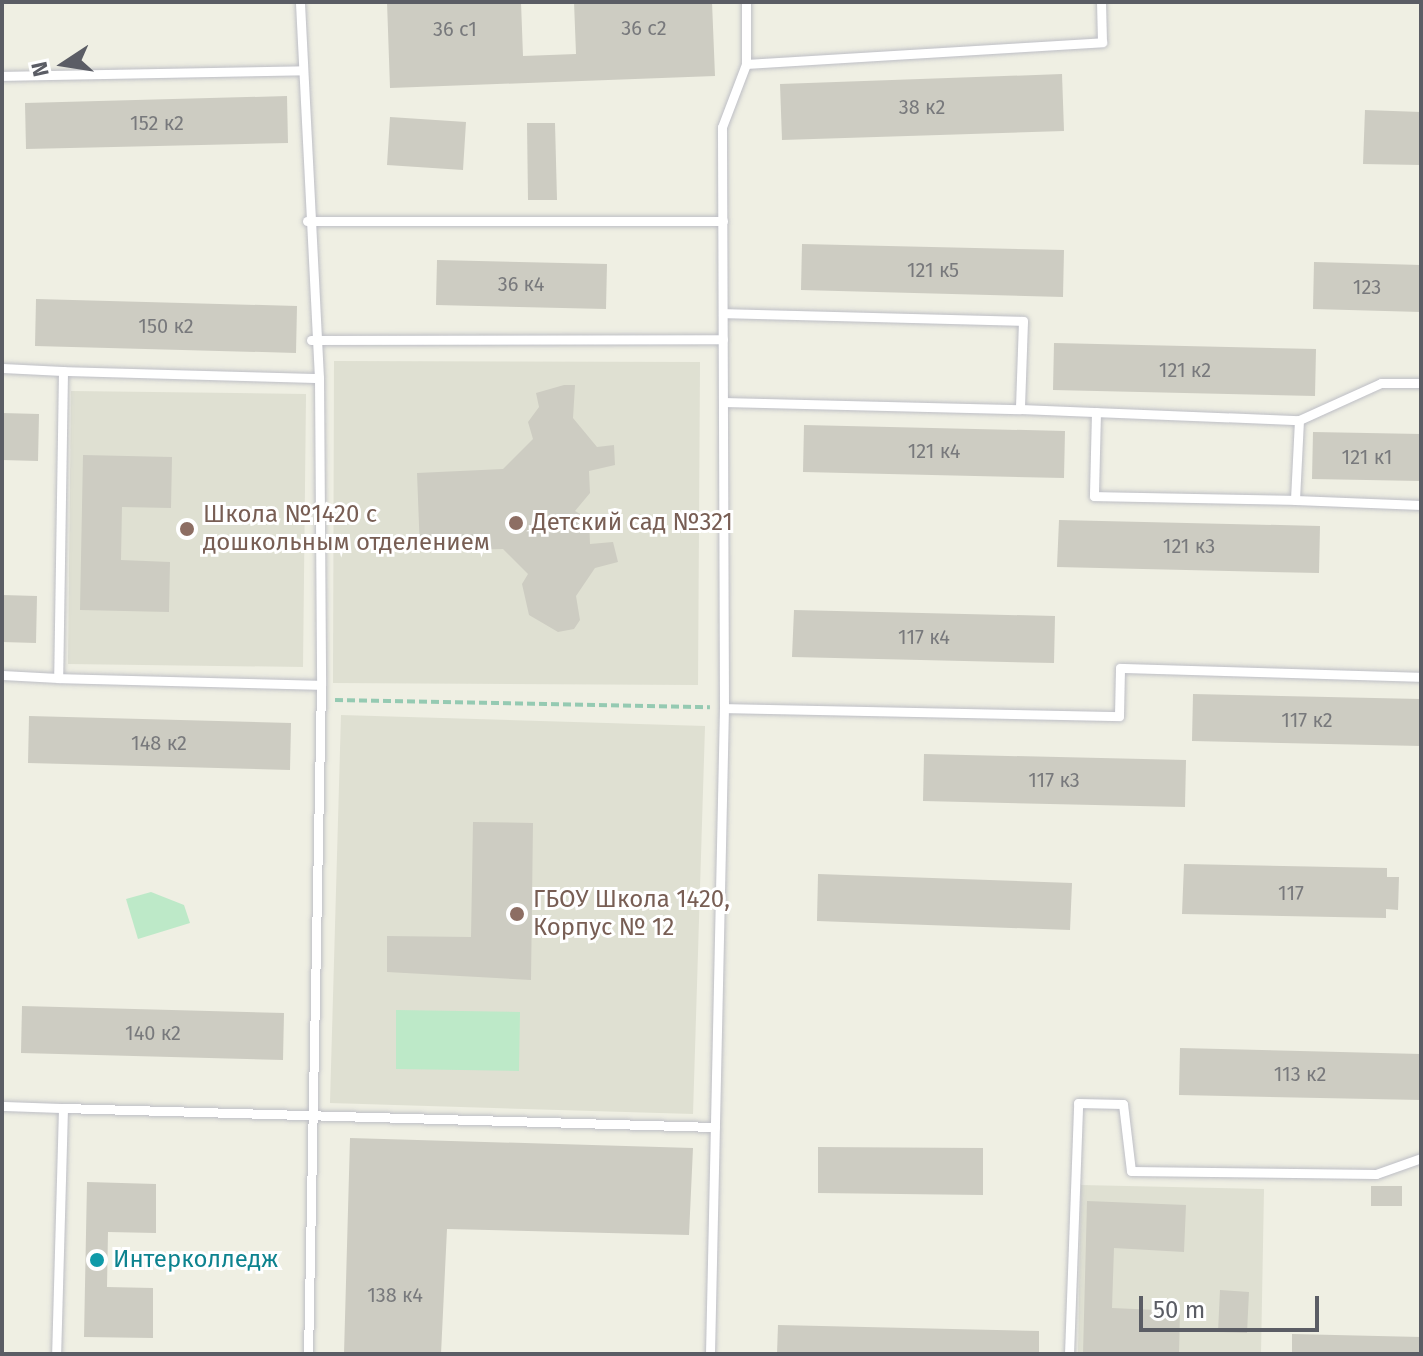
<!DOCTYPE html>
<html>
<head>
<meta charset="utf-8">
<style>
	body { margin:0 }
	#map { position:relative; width:1423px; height:1356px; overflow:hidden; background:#efefe3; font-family:"Fira Sans",sans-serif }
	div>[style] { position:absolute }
	.education>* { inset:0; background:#dfe0d2 }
	.green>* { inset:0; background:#bde9c8 }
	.building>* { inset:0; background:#cdccc2 }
	.path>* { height:4px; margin-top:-2px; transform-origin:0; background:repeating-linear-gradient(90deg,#95cab2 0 8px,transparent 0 12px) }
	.roads { filter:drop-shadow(0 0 2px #bdbec5) drop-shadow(0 0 2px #bdbec5) }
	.lane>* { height:9px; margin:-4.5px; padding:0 4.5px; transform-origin:4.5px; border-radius:4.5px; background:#fff }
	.dots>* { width:22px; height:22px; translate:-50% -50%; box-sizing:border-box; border:4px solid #fff; border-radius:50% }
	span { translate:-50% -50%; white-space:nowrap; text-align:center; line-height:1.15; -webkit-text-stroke:6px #fff; paint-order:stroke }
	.number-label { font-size:20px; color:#78797c }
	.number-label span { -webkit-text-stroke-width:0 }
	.education-label { font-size:24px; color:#785e54 }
	.left { translate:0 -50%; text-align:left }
	.culture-label { font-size:24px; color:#0d838f }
	.frame { position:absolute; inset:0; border:4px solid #5b5d65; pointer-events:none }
	.north { position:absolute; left:24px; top:24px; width:80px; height:80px; -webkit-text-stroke:6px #fff; paint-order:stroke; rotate:258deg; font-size:22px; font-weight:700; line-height:32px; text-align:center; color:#5b5d65 }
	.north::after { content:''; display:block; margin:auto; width:28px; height:36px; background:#5b5d65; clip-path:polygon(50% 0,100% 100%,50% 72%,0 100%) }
	.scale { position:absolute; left:1139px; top:1296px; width:180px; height:36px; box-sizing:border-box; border:4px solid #5b5d65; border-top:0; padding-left:10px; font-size:24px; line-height:28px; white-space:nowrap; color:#5b5d65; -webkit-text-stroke:6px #fff; paint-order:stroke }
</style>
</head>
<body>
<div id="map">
	<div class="education">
		<i style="clip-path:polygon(334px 361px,700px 362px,698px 685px,333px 683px)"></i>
		<i style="clip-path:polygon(71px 391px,306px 394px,303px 667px,68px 664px)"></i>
		<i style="clip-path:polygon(341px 715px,705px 726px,693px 1114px,330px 1103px)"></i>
		<i style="clip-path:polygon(1081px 1185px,1264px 1189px,1261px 1354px,1078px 1354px)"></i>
	</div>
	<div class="green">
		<i style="clip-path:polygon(151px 892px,184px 905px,190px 923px,138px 939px,126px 899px)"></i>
		<i style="clip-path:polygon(396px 1010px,520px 1012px,519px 1071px,396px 1069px)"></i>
	</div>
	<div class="building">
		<i style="clip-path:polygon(387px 2px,521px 2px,523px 56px,576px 54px,574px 2px,712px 2px,715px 76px,390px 88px)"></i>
		<i style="clip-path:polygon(1062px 74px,1064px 131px,782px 140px,780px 84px)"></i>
		<i style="clip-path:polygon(287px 96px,288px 143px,26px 149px,25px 103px)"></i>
		<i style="clip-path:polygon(1365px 110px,1421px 112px,1421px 165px,1363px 164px)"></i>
		<i style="clip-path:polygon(390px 117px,466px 122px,463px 170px,387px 165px)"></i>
		<i style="clip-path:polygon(527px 123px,555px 123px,557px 200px,528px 200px)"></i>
		<i style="clip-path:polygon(802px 244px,1064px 250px,1063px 297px,801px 290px)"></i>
		<i style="clip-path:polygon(437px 260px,607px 264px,606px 309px,436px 305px)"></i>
		<i style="clip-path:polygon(1314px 262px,1421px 265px,1421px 312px,1313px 309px)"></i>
		<i style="clip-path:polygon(36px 299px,297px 306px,296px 353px,35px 346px)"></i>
		<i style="clip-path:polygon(1054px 343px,1316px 349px,1315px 396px,1053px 390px)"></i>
		<i style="clip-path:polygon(564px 385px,575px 385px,573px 418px,597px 447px,614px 445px,615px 465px,589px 471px,590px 493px,575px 511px,589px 519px,590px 544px,613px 542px,618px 562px,595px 568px,576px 596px,580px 620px,574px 629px,558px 632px,529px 615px,522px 584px,528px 574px,503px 549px,420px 551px,417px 473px,503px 469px,533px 439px,528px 422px,539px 407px,536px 393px)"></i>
		<i style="clip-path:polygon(2px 413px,39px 414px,38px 461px,2px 460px)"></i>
		<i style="clip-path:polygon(804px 425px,1065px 431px,1064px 478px,803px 472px)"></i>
		<i style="clip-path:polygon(1313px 432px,1421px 434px,1421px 481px,1312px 479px)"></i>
		<i style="clip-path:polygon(83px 455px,172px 457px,171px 508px,122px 507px,121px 560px,170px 562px,169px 612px,80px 610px)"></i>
		<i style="clip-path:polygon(1059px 520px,1320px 526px,1319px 573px,1057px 567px)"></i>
		<i style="clip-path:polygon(2px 595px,37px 596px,36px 643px,2px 642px)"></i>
		<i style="clip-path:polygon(794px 610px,1055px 616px,1054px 663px,792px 657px)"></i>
		<i style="clip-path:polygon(1193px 694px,1421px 699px,1421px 746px,1192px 741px)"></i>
		<i style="clip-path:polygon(29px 716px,291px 723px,290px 770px,28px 763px)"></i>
		<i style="clip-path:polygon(924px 754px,1186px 760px,1185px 807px,923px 801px)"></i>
		<i style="clip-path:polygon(473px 822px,533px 823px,531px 980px,387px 972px,387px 936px,471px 937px)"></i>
		<i style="clip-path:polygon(1184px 864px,1387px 868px,1387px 877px,1399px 877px,1398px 910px,1386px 909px,1386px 918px,1182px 914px)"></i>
		<i style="clip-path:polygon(818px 874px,1072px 883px,1070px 930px,817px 921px)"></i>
		<i style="clip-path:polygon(22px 1006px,284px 1013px,283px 1060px,21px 1053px)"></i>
		<i style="clip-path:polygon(1180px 1048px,1421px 1054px,1421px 1100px,1179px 1095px)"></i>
		<i style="clip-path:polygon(350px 1138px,693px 1148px,689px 1235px,447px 1229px,441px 1354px,344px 1354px)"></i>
		<i style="clip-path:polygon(818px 1147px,983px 1148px,983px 1195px,818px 1193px)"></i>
		<i style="clip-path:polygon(87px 1182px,156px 1184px,156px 1233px,108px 1232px,107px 1287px,153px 1288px,153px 1338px,84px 1337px)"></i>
		<i style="clip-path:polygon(1371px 1186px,1402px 1186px,1402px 1206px,1371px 1206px)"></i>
		<i style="clip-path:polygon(1087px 1201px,1186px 1205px,1184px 1252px,1114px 1248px,1112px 1308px,1180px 1311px,1179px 1354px,1083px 1354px)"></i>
		<i style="clip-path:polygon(1220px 1290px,1249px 1292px,1247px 1333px,1218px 1332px)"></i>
		<i style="clip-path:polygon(778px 1325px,1039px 1331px,1039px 1354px,777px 1354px)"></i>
		<i style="clip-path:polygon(1292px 1334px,1421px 1337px,1421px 1354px,1292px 1354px)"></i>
	</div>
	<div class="path">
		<i style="left:335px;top:700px;width:375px;rotate:1.1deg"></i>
	</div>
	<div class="roads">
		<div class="lane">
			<i style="left:746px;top:64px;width:357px;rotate:-3.5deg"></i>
			<i style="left:1102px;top:42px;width:40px;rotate:-91.4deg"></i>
			<i style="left:2px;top:76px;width:300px;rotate:-1.1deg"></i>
			<i style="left:307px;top:221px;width:416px"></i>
			<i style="left:723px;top:313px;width:300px;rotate:1.5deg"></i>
			<i style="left:1023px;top:321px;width:88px;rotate:92deg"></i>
			<i style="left:1020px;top:409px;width:279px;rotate:2.3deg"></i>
			<i style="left:311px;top:340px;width:412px;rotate:-0.1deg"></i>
			<i style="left:2px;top:368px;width:61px;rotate:2.8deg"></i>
			<i style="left:63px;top:371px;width:307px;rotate:90.9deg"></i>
			<i style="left:58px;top:678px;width:56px;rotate:-176.9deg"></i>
			<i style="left:63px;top:371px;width:256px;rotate:1.6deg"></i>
			<i style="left:319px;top:378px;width:376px;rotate:-92.9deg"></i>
			<i style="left:319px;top:378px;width:307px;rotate:89.6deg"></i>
			<i style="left:1421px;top:383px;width:40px;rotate:180deg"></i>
			<i style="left:1381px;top:383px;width:90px;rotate:155.7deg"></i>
			<i style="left:1299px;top:420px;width:80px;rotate:92.9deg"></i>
			<i style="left:1295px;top:500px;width:126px;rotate:2.3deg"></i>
			<i style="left:723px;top:402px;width:297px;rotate:1.4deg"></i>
			<i style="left:1096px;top:412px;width:84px;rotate:91.4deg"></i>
			<i style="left:1094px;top:496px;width:201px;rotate:1.1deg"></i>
			<i style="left:58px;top:678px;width:263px;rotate:1.5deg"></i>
			<i style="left:321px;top:685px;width:669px;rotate:91.11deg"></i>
			<i style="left:724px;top:708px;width:395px;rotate:1.2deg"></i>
			<i style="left:1119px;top:716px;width:48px;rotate:-88.8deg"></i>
			<i style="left:1120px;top:668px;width:301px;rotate:1.7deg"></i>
			<i style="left:2px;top:1106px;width:61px;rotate:1.9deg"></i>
			<i style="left:63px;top:1108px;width:246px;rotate:91.6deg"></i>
			<i style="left:63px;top:1108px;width:652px;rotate:1.67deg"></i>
			<i style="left:710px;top:1354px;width:646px;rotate:-88.76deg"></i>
			<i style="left:724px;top:708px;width:581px;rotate:-90.2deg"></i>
			<i style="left:722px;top:127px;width:67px;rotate:-69.1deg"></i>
			<i style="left:746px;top:64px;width:62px;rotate:-90deg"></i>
			<i style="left:1069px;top:1354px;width:251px;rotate:-87.9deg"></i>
			<i style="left:1078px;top:1103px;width:45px;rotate:1.3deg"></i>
			<i style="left:1123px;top:1104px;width:67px;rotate:83.2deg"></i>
			<i style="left:1131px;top:1171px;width:245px;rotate:0.7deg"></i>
			<i style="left:1376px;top:1174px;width:48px;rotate:-19.6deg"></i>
		</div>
	</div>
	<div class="dots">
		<i style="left:516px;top:523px;background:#8d6e63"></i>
		<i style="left:187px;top:529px;background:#8d6e63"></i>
		<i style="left:517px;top:914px;background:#8d6e63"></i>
		<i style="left:97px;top:1260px;background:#0f9aa8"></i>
	</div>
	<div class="number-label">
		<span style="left:644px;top:28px">36 с2</span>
		<span style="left:455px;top:29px">36 с1</span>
		<span style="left:922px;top:107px">38 к2</span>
		<span style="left:157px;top:123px">152 к2</span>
		<span style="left:933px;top:270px">121 к5</span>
		<span style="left:521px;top:284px">36 к4</span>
		<span style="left:1367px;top:287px">123</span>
		<span style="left:166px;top:326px">150 к2</span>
		<span style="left:1185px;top:370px">121 к2</span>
		<span style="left:934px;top:451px">121 к4</span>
		<span style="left:1367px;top:457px">121 к1</span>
		<span style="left:1189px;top:546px">121 к3</span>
		<span style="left:924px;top:637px">117 к4</span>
		<span style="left:1307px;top:720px">117 к2</span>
		<span style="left:159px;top:743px">148 к2</span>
		<span style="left:1054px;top:780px">117 к3</span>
		<span style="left:1291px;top:893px">117</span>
		<span style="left:153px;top:1033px">140 к2</span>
		<span style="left:1300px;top:1074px">113 к2</span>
		<span style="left:395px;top:1295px">138 к4</span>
	</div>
	<div class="education-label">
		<span class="left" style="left:203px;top:529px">Школа №1420 с<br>дошкольным отделением</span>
		<span class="left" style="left:532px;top:523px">Детский сад №321</span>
		<span class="left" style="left:533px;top:914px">ГБОУ Школа 1420,<br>Корпус № 12</span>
	</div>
	<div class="culture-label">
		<span class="left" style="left:113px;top:1260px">Интерколледж</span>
	</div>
	<div class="frame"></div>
	<div class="north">N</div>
	<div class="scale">50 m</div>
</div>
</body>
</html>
